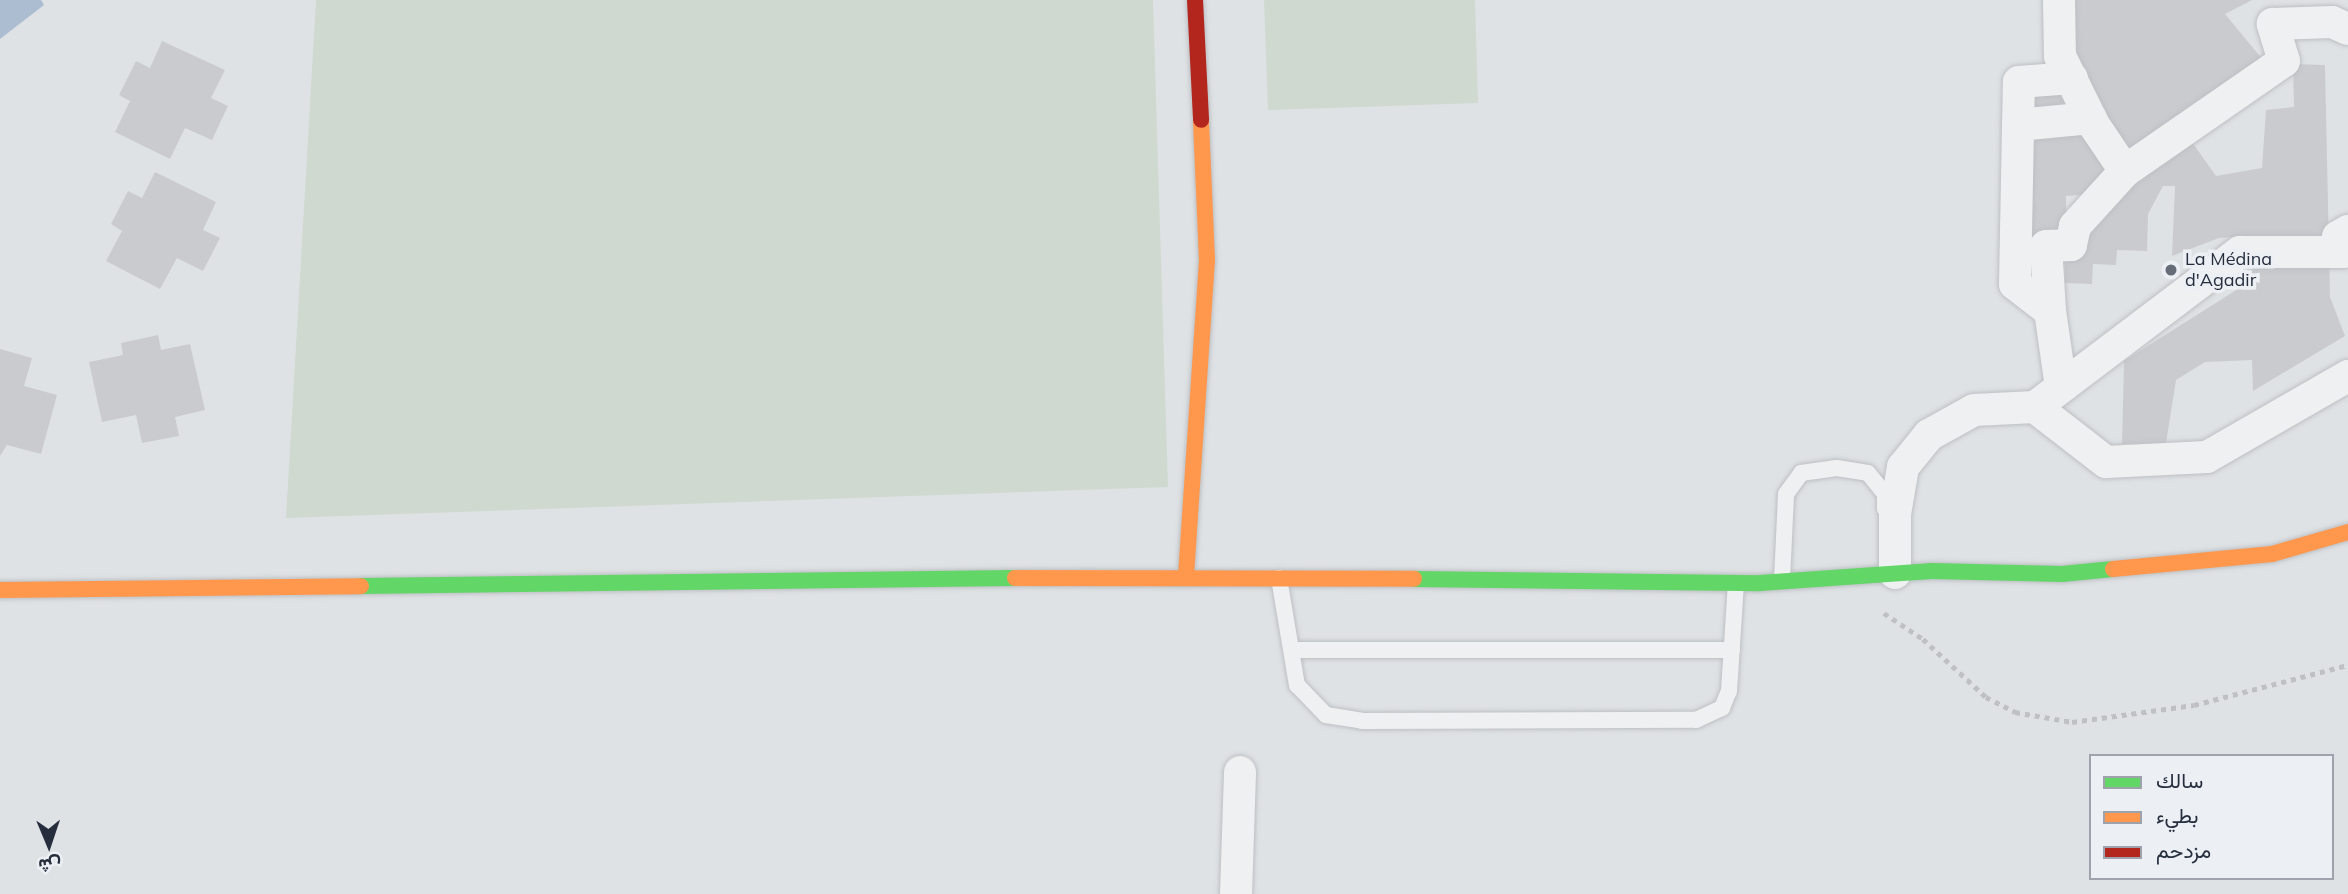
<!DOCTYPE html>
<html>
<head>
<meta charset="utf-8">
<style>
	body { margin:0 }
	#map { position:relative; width:2348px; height:894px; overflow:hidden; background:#dfe2e5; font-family:Mulish,Vazirmatn,sans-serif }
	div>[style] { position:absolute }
	.green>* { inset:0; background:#cfd9d0 }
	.water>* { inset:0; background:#acbdd1 }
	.building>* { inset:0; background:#c9cbcf }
	.path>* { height:4.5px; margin-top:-2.25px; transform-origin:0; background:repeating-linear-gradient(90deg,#bfc0c5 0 5px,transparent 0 10px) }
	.roads { filter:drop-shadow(0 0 2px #bdc0c3) drop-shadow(0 0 2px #bdc0c3) }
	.lane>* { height:16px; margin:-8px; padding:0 8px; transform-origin:8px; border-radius:8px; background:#eff0f2 }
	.street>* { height:32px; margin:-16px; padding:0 16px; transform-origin:16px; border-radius:16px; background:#eff0f2 }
	.fast>* { height:16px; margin:-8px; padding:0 8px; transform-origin:8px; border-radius:8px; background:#63d668 }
	.slow>* { height:16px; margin:-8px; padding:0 8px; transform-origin:8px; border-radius:8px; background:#ff974d }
	.jam>* { height:16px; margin:-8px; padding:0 8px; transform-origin:8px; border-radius:8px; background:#b3261e }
	.dots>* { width:19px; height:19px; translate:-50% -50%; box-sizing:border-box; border:4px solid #ecf0f5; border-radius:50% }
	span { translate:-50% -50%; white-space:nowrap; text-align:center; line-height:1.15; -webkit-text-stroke:7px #ecf0f5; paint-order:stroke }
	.poi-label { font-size:18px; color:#262e3e }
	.left { translate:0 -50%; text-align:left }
	.legend { position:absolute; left:2089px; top:754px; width:245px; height:126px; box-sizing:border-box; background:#ecf0f5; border:2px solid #9da2ac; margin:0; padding:9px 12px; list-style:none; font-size:21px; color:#262e3e }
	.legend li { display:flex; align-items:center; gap:14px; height:35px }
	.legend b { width:35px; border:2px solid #9da2ac }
	.north { position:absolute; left:14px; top:810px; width:70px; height:70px; -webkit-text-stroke:5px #ecf0f5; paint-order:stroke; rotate:178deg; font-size:19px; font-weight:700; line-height:28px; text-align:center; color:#262e3e }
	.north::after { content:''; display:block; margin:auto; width:24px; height:32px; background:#262e3e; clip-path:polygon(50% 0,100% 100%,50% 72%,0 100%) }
</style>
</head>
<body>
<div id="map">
	<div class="green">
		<i style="clip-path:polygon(316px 0,1153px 0,1168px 487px,286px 518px)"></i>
		<i style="clip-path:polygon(1264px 0,1475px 0,1478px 103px,1268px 110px)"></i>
	</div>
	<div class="water">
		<i style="clip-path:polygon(0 0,41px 0,44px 5px,0 39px)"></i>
	</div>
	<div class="building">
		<i style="clip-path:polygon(evenodd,2074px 0,2252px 0,2225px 14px,2263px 60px,2187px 135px,2216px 176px,2262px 168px,2266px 110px,2294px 107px,2293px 64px,2325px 65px,2330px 297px,2345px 336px,2253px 391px,2252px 360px,2205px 362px,2176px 380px,2166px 443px,2122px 444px,2124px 361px,2252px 280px,2251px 236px,2219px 238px,2172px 256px,2175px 186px,2163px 186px,2148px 214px,2147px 251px,2117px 250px,2116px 265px,2093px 264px,2092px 284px,2065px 283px,2065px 260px,2025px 258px,2026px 134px,2105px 118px,2072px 55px,2074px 0,2156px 165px,2082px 233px,2066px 253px,2066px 196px,2091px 194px,2156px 165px)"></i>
		<i style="clip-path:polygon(162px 41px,225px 70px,211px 98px,228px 106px,212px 140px,185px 128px,170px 159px,115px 132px,130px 101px,119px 95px,136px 61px,150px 68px)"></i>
		<i style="clip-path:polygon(2025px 88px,2072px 88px,2073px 119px,2025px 119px)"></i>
		<i style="clip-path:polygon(155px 172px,216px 202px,203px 230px,220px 238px,203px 271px,177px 258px,160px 289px,106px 261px,122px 231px,111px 224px,128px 191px,142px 198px)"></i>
		<i style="clip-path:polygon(158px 335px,161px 350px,190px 344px,205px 410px,175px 417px,179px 436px,142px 443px,136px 415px,102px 422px,89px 362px,123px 355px,121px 343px)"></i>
		<i style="clip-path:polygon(0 349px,32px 358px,24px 386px,57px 395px,41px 454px,7px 445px,0 456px)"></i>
	</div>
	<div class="path">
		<i style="left:1884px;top:613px;width:47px;rotate:33.7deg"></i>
		<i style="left:1923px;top:639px;width:86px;rotate:42.6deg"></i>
		<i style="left:1986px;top:697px;width:33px;rotate:27deg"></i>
		<i style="left:2015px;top:712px;width:58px;rotate:10deg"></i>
		<i style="left:2072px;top:722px;width:123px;rotate:-7.9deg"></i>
		<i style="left:2194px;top:705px;width:159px;rotate:-14.6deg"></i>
	</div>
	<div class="roads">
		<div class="lane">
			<i style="left:1279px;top:578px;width:109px;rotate:80.5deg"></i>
			<i style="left:1297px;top:685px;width:42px;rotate:46deg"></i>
			<i style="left:1326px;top:715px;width:36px;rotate:9deg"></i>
			<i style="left:1362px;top:721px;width:334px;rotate:-0.2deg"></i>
			<i style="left:1696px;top:720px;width:29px;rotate:-25deg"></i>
			<i style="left:1722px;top:708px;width:18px;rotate:-68deg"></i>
			<i style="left:1729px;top:691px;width:108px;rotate:-86.3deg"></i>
			<i style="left:1782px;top:580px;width:86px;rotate:-87.3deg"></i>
			<i style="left:1786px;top:494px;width:26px;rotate:-54deg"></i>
			<i style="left:1801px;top:473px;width:36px;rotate:-8deg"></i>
			<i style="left:1837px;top:468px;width:31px;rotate:9deg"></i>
			<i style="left:1868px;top:473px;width:27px;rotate:51deg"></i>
			<i style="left:1885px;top:494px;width:15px;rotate:90deg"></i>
			<i style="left:1292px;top:650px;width:440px"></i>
		</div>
		<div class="street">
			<i style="left:2059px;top:0;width:56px;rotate:89deg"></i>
			<i style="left:2060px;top:56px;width:77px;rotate:63.8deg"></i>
			<i style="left:2094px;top:125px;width:55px;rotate:56deg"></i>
			<i style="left:2125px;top:171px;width:193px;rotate:-34.7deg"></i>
			<i style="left:2284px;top:61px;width:39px;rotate:-107deg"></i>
			<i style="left:2273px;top:24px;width:59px;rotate:-1.9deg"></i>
			<i style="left:2332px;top:22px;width:17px;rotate:24deg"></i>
			<i style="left:2018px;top:125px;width:73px;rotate:-5.5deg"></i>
			<i style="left:2050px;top:311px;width:65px;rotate:-93.5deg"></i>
			<i style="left:2046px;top:246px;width:25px;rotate:-2deg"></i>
			<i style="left:2071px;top:245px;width:19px;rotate:-78deg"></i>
			<i style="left:2075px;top:226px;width:74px;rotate:-47.7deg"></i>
			<i style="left:2061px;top:387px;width:77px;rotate:-98.2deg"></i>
			<i style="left:2050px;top:311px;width:44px;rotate:-142.4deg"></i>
			<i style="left:2015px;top:284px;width:202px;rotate:-88.9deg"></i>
			<i style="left:2019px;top:82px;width:53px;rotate:-4.3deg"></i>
			<i style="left:2035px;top:407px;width:90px;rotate:37.8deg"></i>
			<i style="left:2106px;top:462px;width:101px;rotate:-2.8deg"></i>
			<i style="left:2207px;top:457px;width:163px;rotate:-29.9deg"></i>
			<i style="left:1895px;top:573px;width:59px;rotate:-90deg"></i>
			<i style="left:1895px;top:514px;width:48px;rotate:-80.3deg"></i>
			<i style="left:1903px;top:467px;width:41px;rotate:-50.9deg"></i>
			<i style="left:1929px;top:435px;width:51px;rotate:-29.1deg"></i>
			<i style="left:1974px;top:410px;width:61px;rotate:-2.8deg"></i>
			<i style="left:2035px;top:407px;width:257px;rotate:-37.1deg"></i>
			<i style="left:2240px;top:252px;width:103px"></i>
			<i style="left:2343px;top:252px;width:16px;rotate:-108deg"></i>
			<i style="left:2338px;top:237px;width:12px;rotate:-31deg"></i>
			<i style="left:1236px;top:894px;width:122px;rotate:-88.1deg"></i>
		</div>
		<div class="fast">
			<i style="left:1414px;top:579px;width:346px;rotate:0.7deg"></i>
			<i style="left:1760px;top:583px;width:172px;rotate:-4deg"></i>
			<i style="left:1932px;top:571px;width:130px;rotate:1.3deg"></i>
			<i style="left:2062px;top:574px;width:51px;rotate:-5.6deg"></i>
			<i style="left:361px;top:586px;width:654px;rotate:-0.7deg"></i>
		</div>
		<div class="slow">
			<i style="left:2113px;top:569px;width:160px;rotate:-5.4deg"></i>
			<i style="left:2272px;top:554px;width:79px;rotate:-16.1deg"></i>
			<i style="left:1186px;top:576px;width:317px;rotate:-86.2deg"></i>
			<i style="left:1207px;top:260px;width:140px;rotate:-92.5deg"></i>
			<i style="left:1015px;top:578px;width:399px;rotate:0.1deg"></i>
			<i style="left:0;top:590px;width:361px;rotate:-0.6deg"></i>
		</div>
		<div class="jam">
			<i style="left:1195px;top:0;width:120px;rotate:87.1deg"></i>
		</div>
	</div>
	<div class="dots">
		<i style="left:2171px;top:270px;background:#676d78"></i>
	</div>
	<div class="poi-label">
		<span class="left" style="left:2185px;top:270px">La Médina<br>d'Agadir</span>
	</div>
	<ul class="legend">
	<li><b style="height:9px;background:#63d668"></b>سالك</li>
	<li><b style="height:9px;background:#ff974d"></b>بطيء</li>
	<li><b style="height:9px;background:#b3261e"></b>مزدحم</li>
	</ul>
	<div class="north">ش</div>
</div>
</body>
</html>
